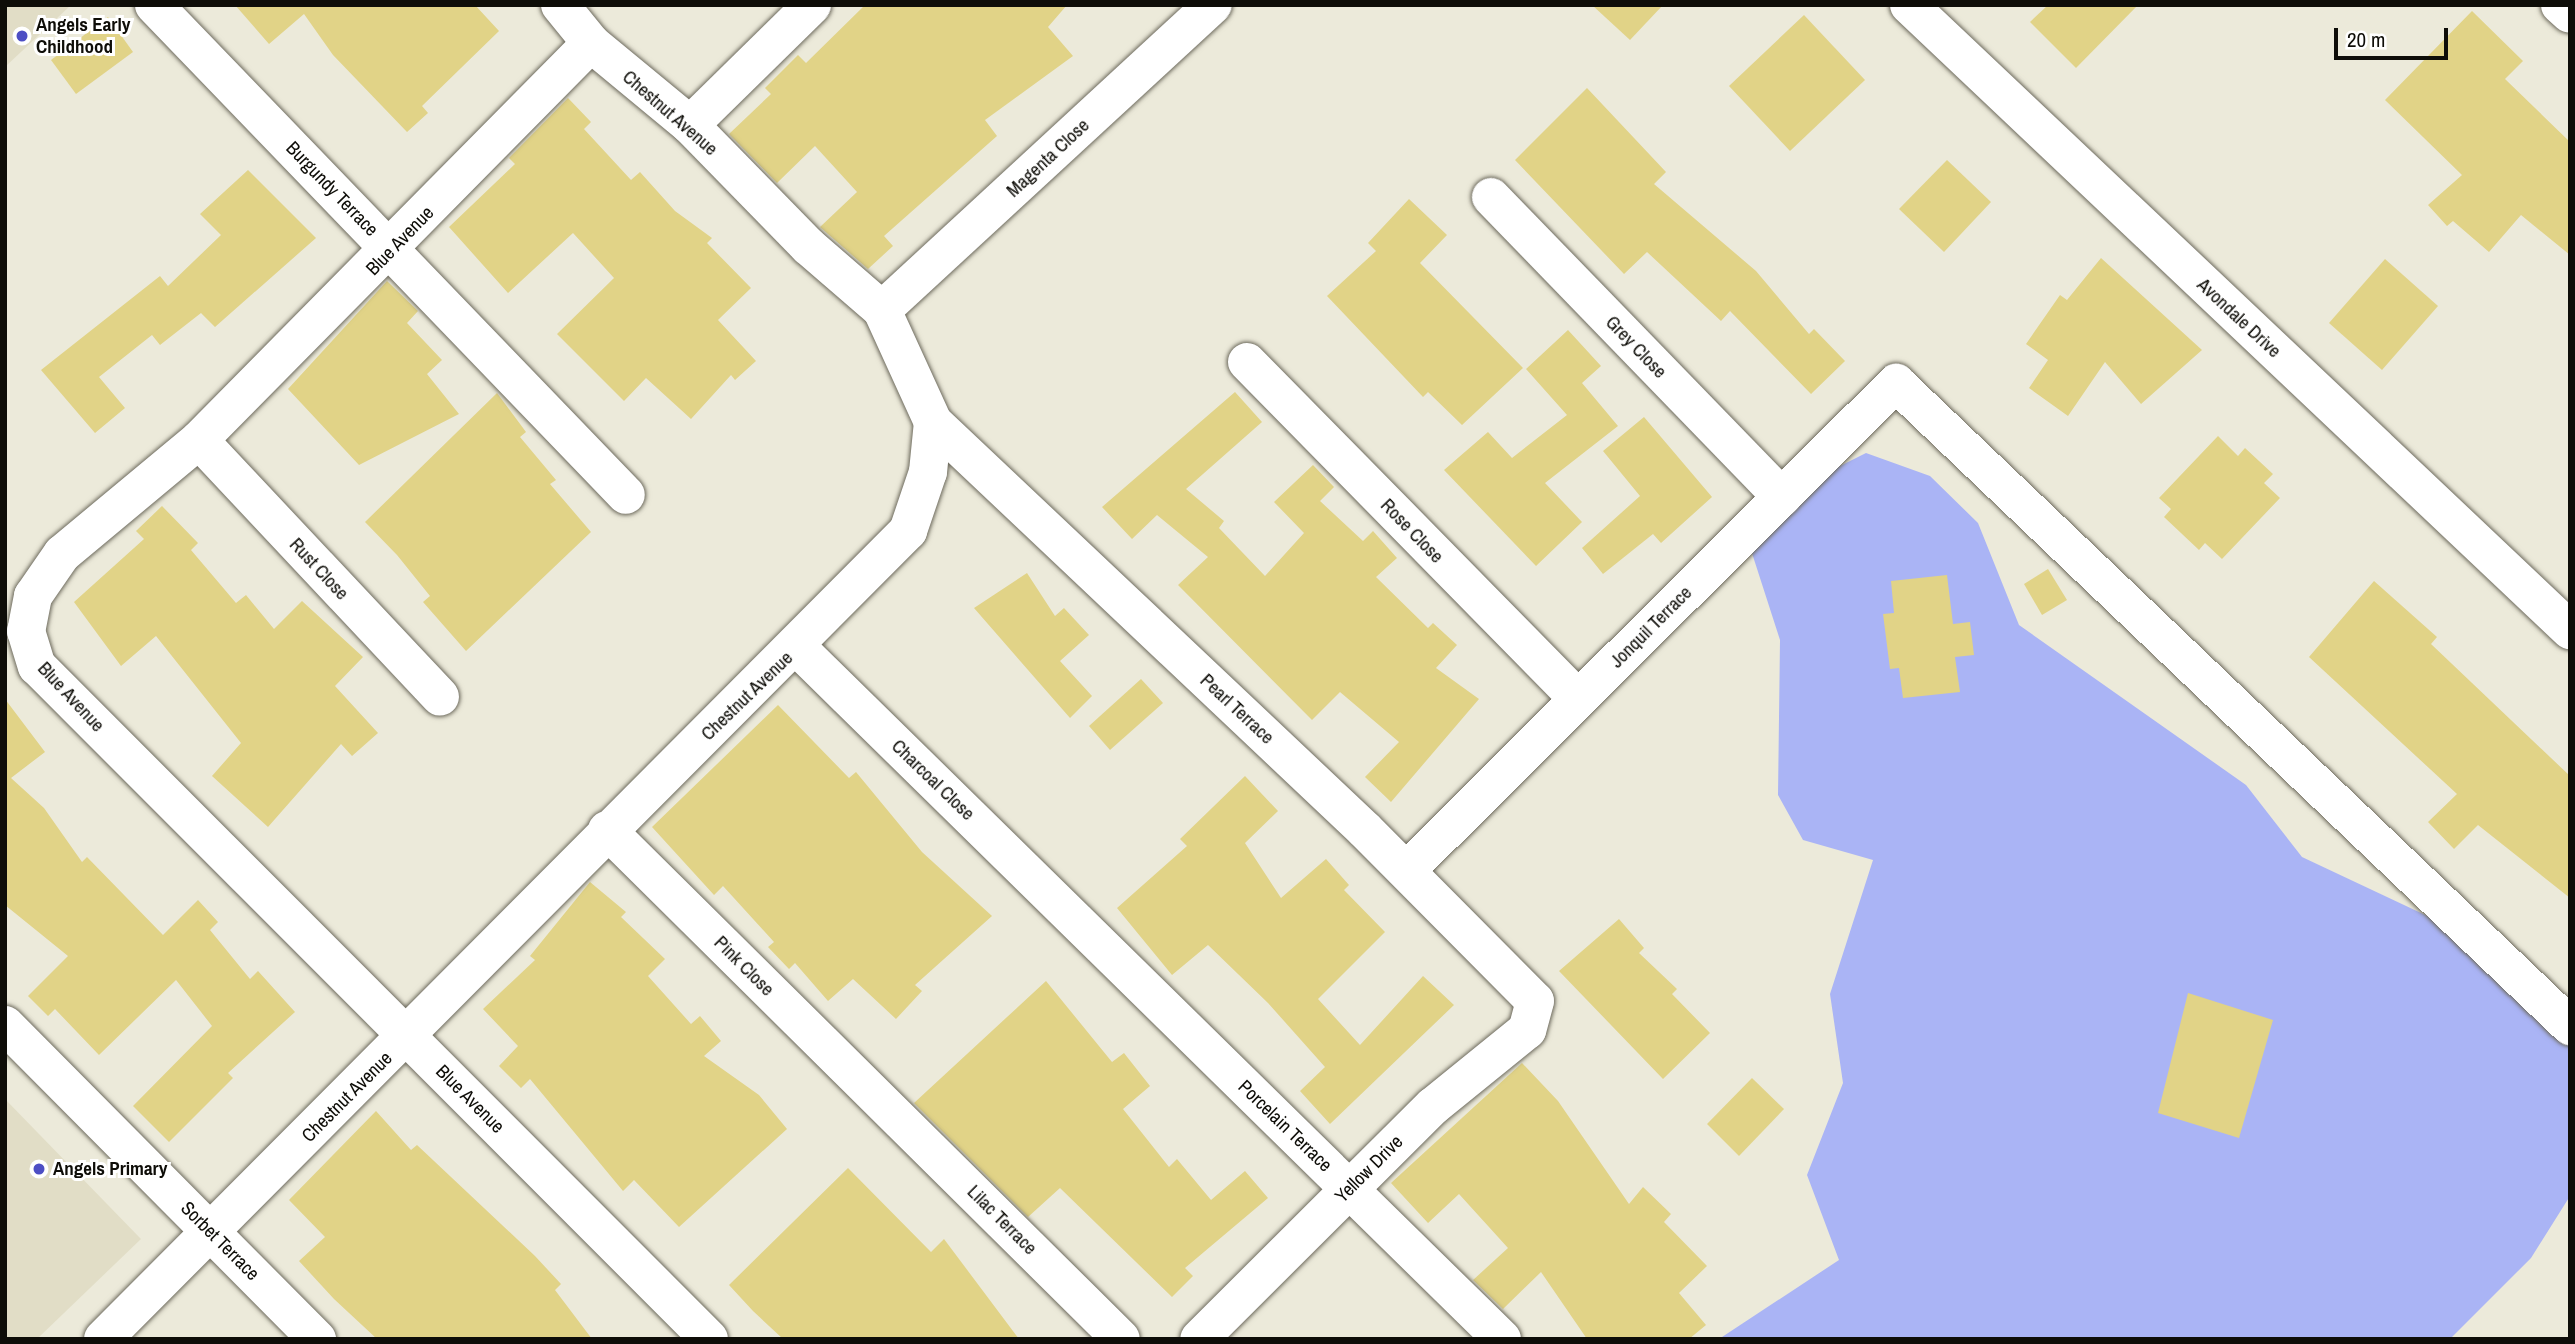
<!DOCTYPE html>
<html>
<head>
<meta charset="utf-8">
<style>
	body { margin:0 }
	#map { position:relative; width:2575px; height:1344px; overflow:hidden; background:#eceada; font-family:"Archivo Narrow",sans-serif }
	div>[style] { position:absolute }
	.built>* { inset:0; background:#e1ddc6 }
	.green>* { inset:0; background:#aab4f5 }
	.building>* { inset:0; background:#e1d387 }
	.roads { filter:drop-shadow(0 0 2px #6d6a5d) drop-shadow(0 0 2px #6d6a5d) }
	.minor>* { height:38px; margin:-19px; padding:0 19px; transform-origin:19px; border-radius:19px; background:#fff }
	.dots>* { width:19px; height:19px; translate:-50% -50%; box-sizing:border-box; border:4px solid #fff; border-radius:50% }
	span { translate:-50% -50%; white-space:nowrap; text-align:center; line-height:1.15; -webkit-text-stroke:6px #fff; paint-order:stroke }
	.poi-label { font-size:19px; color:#0e0d08; font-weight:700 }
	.left { translate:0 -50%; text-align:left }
	.street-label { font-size:19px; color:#0e0d08 }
	.frame { position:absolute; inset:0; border:7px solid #0e0d08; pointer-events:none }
	.scale { position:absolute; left:2334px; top:28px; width:114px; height:32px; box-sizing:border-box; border:4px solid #0e0d08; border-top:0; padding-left:9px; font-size:21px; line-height:24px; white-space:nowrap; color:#0e0d08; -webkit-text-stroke:5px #fff; paint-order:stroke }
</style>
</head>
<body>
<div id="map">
	<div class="built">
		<i style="clip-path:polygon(5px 5px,71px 5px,5px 67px)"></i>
		<i style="clip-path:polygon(5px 1099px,141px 1239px,37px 1339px,5px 1339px)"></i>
	</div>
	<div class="green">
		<i style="clip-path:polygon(1866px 453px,1930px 476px,1978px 523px,2019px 625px,2246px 785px,2302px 857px,2438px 921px,2570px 1030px,2570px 1196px,2531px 1258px,2450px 1339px,1719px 1339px,1839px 1260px,1807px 1175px,1843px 1083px,1830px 994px,1873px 860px,1803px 840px,1778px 795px,1780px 640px,1740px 516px)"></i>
	</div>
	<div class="building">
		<i style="clip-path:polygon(235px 5px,475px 5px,499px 31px,422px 106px,428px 113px,407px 132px,333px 55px,304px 14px,269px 44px)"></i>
		<i style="clip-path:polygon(865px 5px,1067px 5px,1048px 27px,1073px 56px,985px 120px,997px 136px,884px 236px,893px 246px,868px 269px,820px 227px,857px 192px,815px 146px,777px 183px,729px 134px,771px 94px,765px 88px,798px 55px,806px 63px)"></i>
		<i style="clip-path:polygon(1592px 5px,1663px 5px,1630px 40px)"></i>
		<i style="clip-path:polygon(2048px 5px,2138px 5px,2076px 68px,2030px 22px)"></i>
		<i style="clip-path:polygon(2472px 11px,2523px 61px,2505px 79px,2570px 142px,2570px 255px,2521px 215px,2489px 252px,2453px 221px,2447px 226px,2428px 205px,2462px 175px,2385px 100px)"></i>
		<i style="clip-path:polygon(1804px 15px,1865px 80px,1790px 151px,1729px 86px)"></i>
		<i style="clip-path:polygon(108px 17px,133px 52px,76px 94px,51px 60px)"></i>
		<i style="clip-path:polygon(1587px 88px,1666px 172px,1654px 184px,1756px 271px,1809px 334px,1814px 329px,1845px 361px,1811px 394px,1730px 311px,1721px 321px,1647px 252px,1624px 274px,1515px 160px)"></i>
		<i style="clip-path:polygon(568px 98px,591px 122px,584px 129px,631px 180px,640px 172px,675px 211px,712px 238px,707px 243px,751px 288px,718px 320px,756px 361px,735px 380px,731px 375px,691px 419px,646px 378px,624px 401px,557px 334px,614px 278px,573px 233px,508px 293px,449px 227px,515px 164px,509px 158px)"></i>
		<i style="clip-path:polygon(1947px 160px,1991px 202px,1944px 252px,1899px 209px)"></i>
		<i style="clip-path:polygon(248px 170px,316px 238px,215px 327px,201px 313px,160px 345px,152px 335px,99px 377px,125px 408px,95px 433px,41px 370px,160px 276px,168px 286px,221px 235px,200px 214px)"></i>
		<i style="clip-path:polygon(1409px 199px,1447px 235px,1420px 263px,1523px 368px,1462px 425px,1428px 392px,1423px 397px,1327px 296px,1376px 251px,1368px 243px)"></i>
		<i style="clip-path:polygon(2101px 258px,2202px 350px,2141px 404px,2105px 362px,2068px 416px,2029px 388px,2048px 360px,2026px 344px,2060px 295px,2067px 300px)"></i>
		<i style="clip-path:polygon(2385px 259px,2438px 306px,2382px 370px,2329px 323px)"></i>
		<i style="clip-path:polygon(387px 281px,418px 311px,407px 323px,442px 360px,427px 374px,459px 414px,359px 465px,288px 389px)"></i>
		<i style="clip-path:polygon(1568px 330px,1601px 366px,1582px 383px,1618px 426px,1545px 483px,1582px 522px,1536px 566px,1444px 470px,1488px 432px,1512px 458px,1567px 415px,1526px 369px)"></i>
		<i style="clip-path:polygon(1235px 392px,1262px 422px,1186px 489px,1224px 521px,1219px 528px,1265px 576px,1304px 533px,1274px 502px,1313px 465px,1334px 487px,1320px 501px,1363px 541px,1373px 531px,1397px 558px,1376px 577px,1428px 628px,1433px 623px,1457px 645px,1436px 668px,1479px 699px,1391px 802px,1365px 777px,1399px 742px,1340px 692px,1312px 720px,1178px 585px,1208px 557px,1157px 515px,1132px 539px,1102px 507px)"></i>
		<i style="clip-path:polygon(497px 393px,526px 432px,520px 437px,556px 480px,550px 484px,591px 532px,466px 651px,423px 602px,430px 596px,397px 555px,365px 522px)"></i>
		<i style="clip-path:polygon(1644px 417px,1712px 497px,1661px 543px,1653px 534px,1603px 574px,1582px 548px,1640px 496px,1603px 451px)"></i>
		<i style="clip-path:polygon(2218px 436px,2238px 456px,2245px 448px,2273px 474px,2264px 483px,2280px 498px,2222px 559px,2205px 543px,2199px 550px,2164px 517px,2171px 509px,2159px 498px)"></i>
		<i style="clip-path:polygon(162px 506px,198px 543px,191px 550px,236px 603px,246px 595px,274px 629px,302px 601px,363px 657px,335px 686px,378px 733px,352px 756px,341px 744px,268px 827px,212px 776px,241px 743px,156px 636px,121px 666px,74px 602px,144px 539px,136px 531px)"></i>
		<i style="clip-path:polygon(2048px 569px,2067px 600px,2042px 615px,2024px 584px)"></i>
		<i style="clip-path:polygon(1027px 573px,1055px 616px,1064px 608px,1089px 635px,1060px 661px,1092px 696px,1070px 718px,974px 608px)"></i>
		<i style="clip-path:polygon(1947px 575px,1953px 624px,1970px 622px,1974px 655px,1955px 657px,1960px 692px,1903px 698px,1899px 668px,1890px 669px,1883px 614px,1894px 613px,1891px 581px)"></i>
		<i style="clip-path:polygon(2374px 581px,2437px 637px,2431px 644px,2570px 776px,2570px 898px,2478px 825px,2454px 849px,2428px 822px,2457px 794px,2309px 657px)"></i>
		<i style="clip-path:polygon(1141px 679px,1163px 703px,1110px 750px,1089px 726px)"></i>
		<i style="clip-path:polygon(5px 699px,45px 752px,11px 778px,44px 808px,82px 862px,87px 857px,163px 935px,198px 900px,218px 922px,210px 930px,250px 979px,258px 971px,295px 1012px,228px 1073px,233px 1078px,169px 1142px,133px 1106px,212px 1026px,176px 980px,99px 1055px,55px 1009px,48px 1016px,28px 996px,68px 956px,5px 905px)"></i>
		<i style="clip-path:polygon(778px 705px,849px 778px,856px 772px,922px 852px,992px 916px,915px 985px,922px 991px,896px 1019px,853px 979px,828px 1001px,795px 963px,789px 969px,768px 947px,774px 942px,723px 886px,714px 895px,652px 827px)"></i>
		<i style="clip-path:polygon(1245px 776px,1278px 811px,1245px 843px,1281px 898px,1326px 859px,1349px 885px,1344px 890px,1385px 932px,1318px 999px,1360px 1045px,1423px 976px,1454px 1005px,1330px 1124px,1300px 1091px,1325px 1067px,1268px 1003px,1208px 945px,1172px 975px,1117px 908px,1187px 846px,1180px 839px)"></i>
		<i style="clip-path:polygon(590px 882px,626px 912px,621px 917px,665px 959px,648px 976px,691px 1024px,700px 1016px,721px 1041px,704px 1056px,759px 1095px,787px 1129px,679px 1227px,634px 1180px,623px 1191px,530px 1079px,521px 1088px,499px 1066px,518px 1046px,483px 1009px,535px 960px,530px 956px)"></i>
		<i style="clip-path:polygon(1619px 919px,1644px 948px,1639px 953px,1677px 989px,1672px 994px,1710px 1033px,1663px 1079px,1559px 971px)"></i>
		<i style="clip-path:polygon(1046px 981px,1112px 1062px,1124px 1053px,1150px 1086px,1123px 1109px,1169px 1167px,1177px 1159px,1211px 1200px,1245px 1171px,1268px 1198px,1185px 1268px,1193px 1276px,1172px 1297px,1060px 1188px,1028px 1217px,914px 1103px)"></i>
		<i style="clip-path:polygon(2188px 993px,2273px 1020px,2239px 1138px,2158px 1113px)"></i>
		<i style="clip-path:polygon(1522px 1063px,1558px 1101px,1629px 1204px,1643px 1187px,1671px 1214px,1664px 1222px,1707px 1266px,1679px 1293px,1706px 1325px,1689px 1339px,1587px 1339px,1541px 1272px,1503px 1309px,1473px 1280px,1508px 1248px,1459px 1194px,1428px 1223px,1391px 1183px)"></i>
		<i style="clip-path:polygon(1752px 1078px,1784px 1109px,1739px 1156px,1707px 1124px)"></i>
		<i style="clip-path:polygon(376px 1111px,411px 1150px,417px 1145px,535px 1256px,561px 1284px,555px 1290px,592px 1339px,377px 1339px,334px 1299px,299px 1261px,325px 1237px,289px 1200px)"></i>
		<i style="clip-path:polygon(848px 1168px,931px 1252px,944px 1239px,1019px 1339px,783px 1339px,753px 1311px,729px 1285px)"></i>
	</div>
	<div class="roads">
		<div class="minor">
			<i style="left:154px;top:5px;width:680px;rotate:46.07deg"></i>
			<i style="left:1909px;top:5px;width:910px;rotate:43.4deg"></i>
			<i style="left:2560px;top:5px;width:13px;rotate:42deg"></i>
			<i style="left:591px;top:43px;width:558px;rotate:134.64deg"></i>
			<i style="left:199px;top:440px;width:178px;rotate:140.2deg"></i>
			<i style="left:62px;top:554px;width:51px;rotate:124.6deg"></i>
			<i style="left:33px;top:596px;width:36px;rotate:101deg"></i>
			<i style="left:26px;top:631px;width:37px;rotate:73deg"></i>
			<i style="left:37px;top:666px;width:951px;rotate:45.04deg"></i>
			<i style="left:690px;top:125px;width:171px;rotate:-44.5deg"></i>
			<i style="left:1491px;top:197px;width:418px;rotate:45.9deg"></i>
			<i style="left:882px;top:310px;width:450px;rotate:-42.7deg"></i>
			<i style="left:1247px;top:362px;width:472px;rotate:45.5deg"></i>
			<i style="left:933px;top:422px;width:594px;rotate:43.36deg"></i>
			<i style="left:1365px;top:830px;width:241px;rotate:45.2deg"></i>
			<i style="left:1535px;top:1001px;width:30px;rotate:105deg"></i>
			<i style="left:1527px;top:1030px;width:121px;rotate:141deg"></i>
			<i style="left:1433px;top:1106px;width:330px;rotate:135.1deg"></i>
			<i style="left:199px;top:440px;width:352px;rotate:46.8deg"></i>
			<i style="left:797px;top:647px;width:988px;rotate:44.47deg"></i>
			<i style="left:607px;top:830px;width:723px;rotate:44.72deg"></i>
			<i style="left:1406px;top:871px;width:692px;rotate:-44.88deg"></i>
			<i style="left:1896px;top:383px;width:932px;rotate:43.65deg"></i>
			<i style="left:5px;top:1025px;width:443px;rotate:45.2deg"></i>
			<i style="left:103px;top:1339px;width:1141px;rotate:-45.11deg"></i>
			<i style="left:908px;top:531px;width:62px;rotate:-71.3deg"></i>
			<i style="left:928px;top:472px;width:50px;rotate:-84.3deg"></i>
			<i style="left:933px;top:422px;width:123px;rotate:-114.5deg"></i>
			<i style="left:882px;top:310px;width:98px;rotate:-139.1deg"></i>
			<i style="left:808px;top:246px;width:169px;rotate:-134.3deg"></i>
			<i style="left:690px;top:125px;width:129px;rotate:-140.4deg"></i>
			<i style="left:591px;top:43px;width:49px;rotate:-129.2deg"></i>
		</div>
	</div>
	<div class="dots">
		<i style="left:22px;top:36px;background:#4d4ec4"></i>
		<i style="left:39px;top:1169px;background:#4d4ec4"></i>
	</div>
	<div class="poi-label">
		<span class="left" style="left:36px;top:36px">Angels Early<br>Childhood</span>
		<span class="left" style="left:53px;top:1169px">Angels Primary</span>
	</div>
	<div class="street-label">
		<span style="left:670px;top:113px;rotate:41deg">Chestnut Avenue</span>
		<span style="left:1048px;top:158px;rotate:-43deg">Magenta Close</span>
		<span style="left:332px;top:189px;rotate:46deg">Burgundy Terrace</span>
		<span style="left:400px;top:241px;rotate:-46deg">Blue Avenue</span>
		<span style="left:2239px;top:318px;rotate:43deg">Avondale Drive</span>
		<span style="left:1636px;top:347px;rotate:46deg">Grey Close</span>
		<span style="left:1412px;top:531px;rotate:46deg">Rose Close</span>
		<span style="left:319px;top:569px;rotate:47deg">Rust Close</span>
		<span style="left:1651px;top:627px;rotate:-45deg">Jonquil Terrace</span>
		<span style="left:747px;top:696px;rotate:-44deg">Chestnut Avenue</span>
		<span style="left:71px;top:697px;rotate:47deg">Blue Avenue</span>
		<span style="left:1237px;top:709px;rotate:43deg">Pearl Terrace</span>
		<span style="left:933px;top:780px;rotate:44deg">Charcoal Close</span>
		<span style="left:744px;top:966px;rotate:45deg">Pink Close</span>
		<span style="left:347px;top:1097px;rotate:-45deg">Chestnut Avenue</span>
		<span style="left:470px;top:1099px;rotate:45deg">Blue Avenue</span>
		<span style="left:1285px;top:1126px;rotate:44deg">Porcelain Terrace</span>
		<span style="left:1369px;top:1169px;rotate:-45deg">Yellow Drive</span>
		<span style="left:1002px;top:1220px;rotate:45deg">Lilac Terrace</span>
		<span style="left:220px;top:1241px;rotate:45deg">Sorbet Terrace</span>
	</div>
	<div class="frame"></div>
	<div class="scale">20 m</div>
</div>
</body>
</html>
